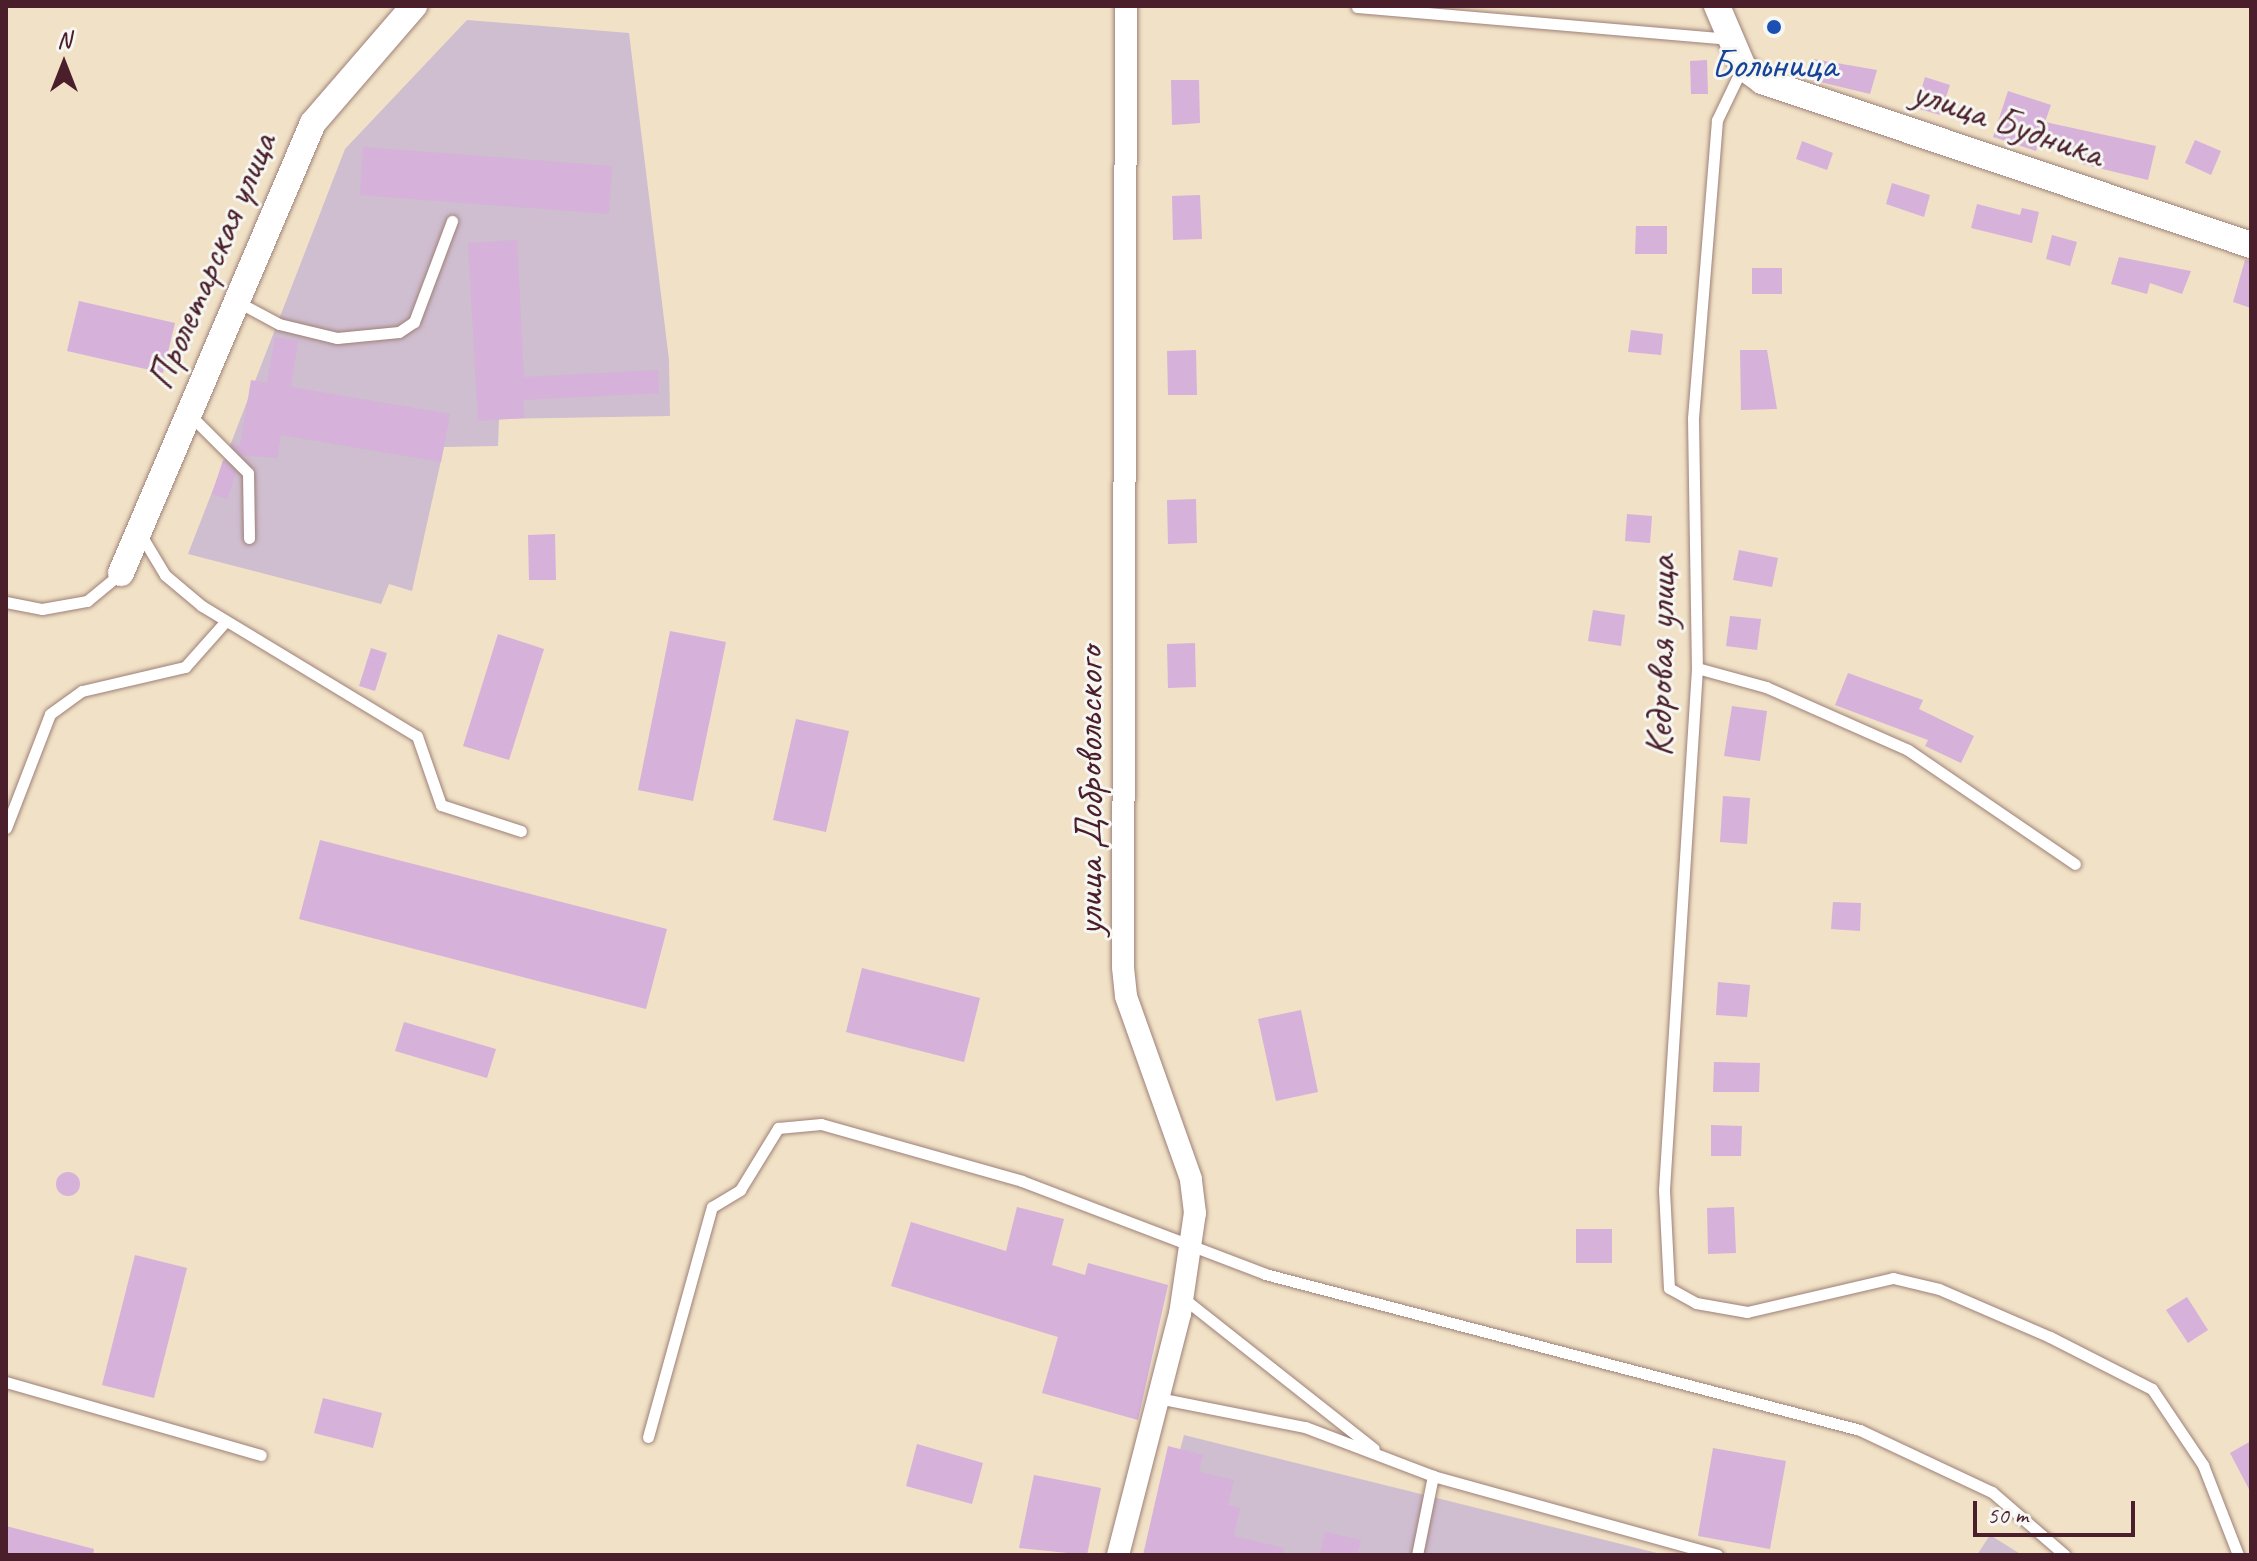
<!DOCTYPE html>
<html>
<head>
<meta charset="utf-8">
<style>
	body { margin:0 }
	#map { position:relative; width:2257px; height:1561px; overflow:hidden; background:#f1e1c6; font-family:Caveat,sans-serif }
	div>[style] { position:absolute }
	.industrial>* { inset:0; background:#cfbdd0 }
	.building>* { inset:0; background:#d6b1da }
	.round { border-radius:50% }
	.roads { filter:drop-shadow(0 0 2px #9e8078) drop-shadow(0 0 2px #9e8078) }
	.service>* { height:11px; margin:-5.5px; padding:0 5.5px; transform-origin:5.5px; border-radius:5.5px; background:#fff }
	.minor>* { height:22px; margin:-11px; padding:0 11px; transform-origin:11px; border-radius:11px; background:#fff }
	.tertiary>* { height:26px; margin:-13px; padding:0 13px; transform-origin:13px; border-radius:13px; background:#fff }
	.dots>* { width:22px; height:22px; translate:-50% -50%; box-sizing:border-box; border:4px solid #f6f6f2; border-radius:50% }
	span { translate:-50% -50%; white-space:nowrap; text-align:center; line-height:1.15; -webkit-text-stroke:6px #f6f6f2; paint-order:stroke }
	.transit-label { font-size:40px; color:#164399 }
	.street-label { font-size:40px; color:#4a1f2b }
	.frame { position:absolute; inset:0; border:8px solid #4a1f2b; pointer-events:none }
	.north { position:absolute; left:24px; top:24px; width:80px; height:80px; -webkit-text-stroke:6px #f6f6f2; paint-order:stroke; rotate:0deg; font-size:22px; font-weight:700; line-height:32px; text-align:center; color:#4a1f2b }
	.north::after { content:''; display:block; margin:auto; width:28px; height:36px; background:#4a1f2b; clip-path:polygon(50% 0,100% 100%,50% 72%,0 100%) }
	.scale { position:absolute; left:1973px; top:1501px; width:162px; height:36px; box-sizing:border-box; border:4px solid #4a1f2b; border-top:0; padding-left:10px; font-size:24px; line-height:28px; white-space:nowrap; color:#4a1f2b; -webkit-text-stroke:6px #f6f6f2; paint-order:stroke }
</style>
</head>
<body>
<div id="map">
	<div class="industrial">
		<i style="clip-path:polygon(467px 20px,629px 33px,669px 360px,670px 416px,499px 419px,498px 446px,444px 447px,412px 591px,389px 584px,381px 604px,188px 554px,345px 149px)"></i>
		<i style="clip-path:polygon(1184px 1435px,1665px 1555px,1152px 1555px)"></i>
		<i style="clip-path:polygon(1990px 1535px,2022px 1555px,1977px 1555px)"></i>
	</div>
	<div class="building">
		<i style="clip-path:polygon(1813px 59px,1877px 70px,1870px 94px,1808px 79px)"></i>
		<i style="clip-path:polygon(1707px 60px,1708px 94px,1691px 94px,1690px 61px)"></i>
		<i style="clip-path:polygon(1925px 77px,1950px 85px,1940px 115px,1916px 108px)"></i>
		<i style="clip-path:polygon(1171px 80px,1199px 80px,1200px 123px,1172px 125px)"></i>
		<i style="clip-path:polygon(2008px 91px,2051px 105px,2045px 122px,2156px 146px,2148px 180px,2082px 164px,2085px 154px,2039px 141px,2036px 151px,1993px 137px)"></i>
		<i style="clip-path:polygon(2195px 140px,2221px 151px,2211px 175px,2185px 163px)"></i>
		<i style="clip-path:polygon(1802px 141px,1833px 153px,1827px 170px,1796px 159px)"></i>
		<i style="clip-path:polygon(363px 147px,612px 166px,609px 214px,360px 195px)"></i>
		<i style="clip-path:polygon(1892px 183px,1930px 195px,1924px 217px,1886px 204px)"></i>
		<i style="clip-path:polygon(1200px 195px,1202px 239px,1173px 240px,1172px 196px)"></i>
		<i style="clip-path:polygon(1977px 204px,2020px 215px,2022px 208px,2039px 212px,2032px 243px,1971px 228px)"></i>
		<i style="clip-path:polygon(1636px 226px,1667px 226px,1667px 254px,1635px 254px)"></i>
		<i style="clip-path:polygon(2052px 235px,2077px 242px,2070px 266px,2046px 259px)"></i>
		<i style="clip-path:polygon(517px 240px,524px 377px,658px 370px,659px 393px,523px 400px,524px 418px,478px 421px,468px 243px)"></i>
		<i style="clip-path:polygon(2119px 257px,2191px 271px,2182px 294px,2150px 283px,2147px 294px,2111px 284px)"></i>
		<i style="clip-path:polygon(2245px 260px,2251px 261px,2251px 308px,2233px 302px)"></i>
		<i style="clip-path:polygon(1752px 268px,1782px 268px,1782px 294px,1752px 294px)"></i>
		<i style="clip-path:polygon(79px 301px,175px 323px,163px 373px,67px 351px)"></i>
		<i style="clip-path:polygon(1631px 330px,1663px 334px,1661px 355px,1628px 352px)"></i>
		<i style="clip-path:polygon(275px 337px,298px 341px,291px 387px,450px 414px,441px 462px,281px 435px,277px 458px,242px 455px,230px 443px,240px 446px,251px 380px,267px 383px)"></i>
		<i style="clip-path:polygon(1196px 350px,1197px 395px,1168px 395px,1167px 351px)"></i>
		<i style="clip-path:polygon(1740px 350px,1767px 350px,1777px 409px,1741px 410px)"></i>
		<i style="clip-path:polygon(223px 460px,236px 473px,227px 499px,212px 494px)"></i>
		<i style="clip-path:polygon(1196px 499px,1197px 543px,1168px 544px,1167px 500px)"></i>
		<i style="clip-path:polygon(1627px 514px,1652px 516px,1650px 543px,1625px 541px)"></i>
		<i style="clip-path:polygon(555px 534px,556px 580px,529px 580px,528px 535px)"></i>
		<i style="clip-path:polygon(1739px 550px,1778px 558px,1772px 587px,1733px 580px)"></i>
		<i style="clip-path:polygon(1593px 610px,1625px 615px,1621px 646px,1588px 641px)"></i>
		<i style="clip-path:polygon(1730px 616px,1761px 619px,1757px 650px,1726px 646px)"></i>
		<i style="clip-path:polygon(670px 631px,726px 642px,693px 801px,638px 790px)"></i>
		<i style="clip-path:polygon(498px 634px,544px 649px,509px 760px,463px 746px)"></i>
		<i style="clip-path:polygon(1195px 643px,1196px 687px,1168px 688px,1167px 644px)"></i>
		<i style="clip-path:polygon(371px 648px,387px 653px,375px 691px,359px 686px)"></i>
		<i style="clip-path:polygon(1848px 673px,1923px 700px,1919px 709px,1974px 736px,1961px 763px,1925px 746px,1928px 740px,1835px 705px)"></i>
		<i style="clip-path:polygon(1732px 706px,1767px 711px,1760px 761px,1724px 756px)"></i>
		<i style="clip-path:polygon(796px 719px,849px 731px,826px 832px,773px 820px)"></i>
		<i style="clip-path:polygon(1723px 796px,1750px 798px,1747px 844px,1720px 842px)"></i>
		<i style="clip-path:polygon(320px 840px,667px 929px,646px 1009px,299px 919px)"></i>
		<i style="clip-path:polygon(1833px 902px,1861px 903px,1860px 931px,1831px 929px)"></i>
		<i style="clip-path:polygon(862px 968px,980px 998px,964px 1062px,846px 1032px)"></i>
		<i style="clip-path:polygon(1718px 982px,1750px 985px,1747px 1017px,1716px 1015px)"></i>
		<i style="clip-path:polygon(1301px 1010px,1318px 1092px,1276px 1101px,1258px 1019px)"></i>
		<i style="clip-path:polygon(404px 1022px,496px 1049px,487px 1078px,395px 1051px)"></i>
		<i style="clip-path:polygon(1714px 1062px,1760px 1063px,1759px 1092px,1713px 1092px)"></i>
		<i style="clip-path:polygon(1711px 1125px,1742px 1126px,1741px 1156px,1711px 1156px)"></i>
		<i class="round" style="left:56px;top:1172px;width:24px;height:24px"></i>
		<i style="clip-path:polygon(1017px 1207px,1064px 1219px,1052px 1265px,1085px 1275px,1088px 1263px,1168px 1285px,1138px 1420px,1042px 1393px,1058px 1337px,891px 1286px,911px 1222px,1006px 1251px)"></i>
		<i style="clip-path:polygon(1734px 1207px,1736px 1253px,1708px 1254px,1707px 1208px)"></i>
		<i style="clip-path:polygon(1576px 1229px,1612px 1229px,1612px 1263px,1576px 1263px)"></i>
		<i style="clip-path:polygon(135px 1255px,187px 1268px,154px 1398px,102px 1385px)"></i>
		<i style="clip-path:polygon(2187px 1297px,2208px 1330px,2188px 1343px,2166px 1310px)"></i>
		<i style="clip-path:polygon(323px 1398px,382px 1413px,373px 1448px,314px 1433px)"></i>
		<i style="clip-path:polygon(2251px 1441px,2251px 1493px,2230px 1453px)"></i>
		<i style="clip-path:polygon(917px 1444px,983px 1463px,972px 1504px,906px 1486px)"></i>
		<i style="clip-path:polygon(1168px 1446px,1203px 1455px,1199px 1472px,1234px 1480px,1228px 1505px,1240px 1508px,1234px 1536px,1284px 1548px,1283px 1555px,1143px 1555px)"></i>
		<i style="clip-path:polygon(1713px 1448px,1786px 1461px,1770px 1549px,1698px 1536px)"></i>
		<i style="clip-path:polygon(1034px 1475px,1101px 1488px,1087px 1555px,1019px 1548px)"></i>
		<i style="clip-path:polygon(6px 1526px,94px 1549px,93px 1555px,6px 1555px)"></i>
		<i style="clip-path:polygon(1325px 1532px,1361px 1540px,1357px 1555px,1320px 1555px)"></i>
	</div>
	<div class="roads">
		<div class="service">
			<i style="left:1357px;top:7px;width:372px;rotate:4.9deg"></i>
			<i style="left:1742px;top:68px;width:58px;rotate:115.7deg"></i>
			<i style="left:1717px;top:120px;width:299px;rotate:94.6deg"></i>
			<i style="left:1693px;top:418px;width:250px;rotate:89.1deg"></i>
			<i style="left:1697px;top:668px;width:523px;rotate:93.62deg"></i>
			<i style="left:1664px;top:1190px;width:98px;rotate:87.1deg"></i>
			<i style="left:1669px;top:1288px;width:31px;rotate:29deg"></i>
			<i style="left:1696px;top:1303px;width:52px;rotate:10deg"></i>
			<i style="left:1747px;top:1312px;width:150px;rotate:-13.1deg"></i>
			<i style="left:1893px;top:1278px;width:47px;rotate:13.4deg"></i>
			<i style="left:1939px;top:1289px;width:121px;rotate:23.4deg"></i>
			<i style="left:2050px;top:1337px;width:114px;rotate:27deg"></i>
			<i style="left:2152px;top:1389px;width:92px;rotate:56.1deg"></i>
			<i style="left:2203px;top:1465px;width:97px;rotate:68.7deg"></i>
			<i style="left:240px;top:303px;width:44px;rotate:28.3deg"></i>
			<i style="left:279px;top:324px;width:60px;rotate:13.6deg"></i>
			<i style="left:337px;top:338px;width:62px;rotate:-5.5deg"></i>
			<i style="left:399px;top:332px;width:18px;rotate:-34deg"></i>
			<i style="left:414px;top:322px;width:108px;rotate:-69.4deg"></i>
			<i style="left:189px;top:414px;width:83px;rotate:45deg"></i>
			<i style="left:248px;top:473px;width:65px;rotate:89.1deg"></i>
			<i style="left:141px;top:535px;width:47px;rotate:59deg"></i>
			<i style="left:165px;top:575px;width:48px;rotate:40deg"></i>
			<i style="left:202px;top:606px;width:251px;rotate:31.2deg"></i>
			<i style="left:417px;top:736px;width:73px;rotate:70.8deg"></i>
			<i style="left:441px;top:805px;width:84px;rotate:18deg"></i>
			<i style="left:6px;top:602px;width:37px;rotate:11deg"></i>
			<i style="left:42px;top:609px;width:46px;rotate:-10.1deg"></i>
			<i style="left:87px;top:601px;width:44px;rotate:-39.5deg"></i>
			<i style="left:1697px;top:668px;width:72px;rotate:15.4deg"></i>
			<i style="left:1766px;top:687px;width:155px;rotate:23.9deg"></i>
			<i style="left:1908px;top:750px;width:202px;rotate:34.3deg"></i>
			<i style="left:6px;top:828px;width:122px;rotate:-68.9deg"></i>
			<i style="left:50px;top:714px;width:39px;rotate:-36deg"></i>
			<i style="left:82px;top:691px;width:106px;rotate:-13.1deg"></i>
			<i style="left:185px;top:667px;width:60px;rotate:-48.4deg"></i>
			<i style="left:1183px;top:1298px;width:243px;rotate:38.3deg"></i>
			<i style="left:6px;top:1382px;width:265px;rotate:16deg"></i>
			<i style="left:1158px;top:1398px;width:150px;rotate:11.2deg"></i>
			<i style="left:1305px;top:1427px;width:137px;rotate:20.9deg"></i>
			<i style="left:1433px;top:1476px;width:295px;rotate:15.5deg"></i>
			<i style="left:648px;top:1437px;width:239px;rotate:-74.5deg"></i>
			<i style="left:712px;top:1207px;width:33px;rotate:-31deg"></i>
			<i style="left:740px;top:1190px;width:73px;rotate:-58.5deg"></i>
			<i style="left:778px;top:1128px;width:43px;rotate:-5.3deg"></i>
			<i style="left:821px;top:1124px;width:209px;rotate:15.8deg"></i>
			<i style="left:1022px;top:1181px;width:260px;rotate:20.9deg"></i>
			<i style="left:1265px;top:1274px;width:615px;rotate:14.69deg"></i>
			<i style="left:1860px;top:1430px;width:146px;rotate:25.2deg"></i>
			<i style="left:1992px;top:1492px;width:96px;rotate:40.8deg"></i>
			<i style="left:1417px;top:1555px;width:81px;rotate:-78.6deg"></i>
		</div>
		<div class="minor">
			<i style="left:1118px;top:1555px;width:249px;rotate:-75.6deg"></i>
			<i style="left:1180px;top:1314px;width:102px;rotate:-81.6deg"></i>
			<i style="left:1195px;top:1213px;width:34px;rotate:-97deg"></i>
			<i style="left:1191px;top:1179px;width:194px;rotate:-109.6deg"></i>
			<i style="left:1126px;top:996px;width:29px;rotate:-96deg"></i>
			<i style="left:1123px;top:967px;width:961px;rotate:-89.82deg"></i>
		</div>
		<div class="tertiary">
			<i style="left:1717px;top:6px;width:66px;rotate:66.9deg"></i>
			<i style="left:1743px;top:67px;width:24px;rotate:36deg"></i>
			<i style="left:1762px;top:81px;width:516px;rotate:18.54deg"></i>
			<i style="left:121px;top:573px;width:489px;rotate:-66.9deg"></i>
			<i style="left:313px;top:123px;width:155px;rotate:-49.2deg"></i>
		</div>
	</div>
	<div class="dots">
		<i style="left:1774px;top:27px;background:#1a4fb4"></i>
	</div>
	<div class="transit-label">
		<span style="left:1774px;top:64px">Больница</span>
	</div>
	<div class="street-label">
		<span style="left:2008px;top:122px;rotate:19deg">улица Будника</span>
		<span style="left:211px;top:261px;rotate:-67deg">Пролетарская улица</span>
		<span style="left:1660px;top:656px;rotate:-89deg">Кедровая улица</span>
		<span style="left:1089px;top:791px;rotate:-90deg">улица Добровольского</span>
	</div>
	<div class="frame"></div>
	<div class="north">N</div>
	<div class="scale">50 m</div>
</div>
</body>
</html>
